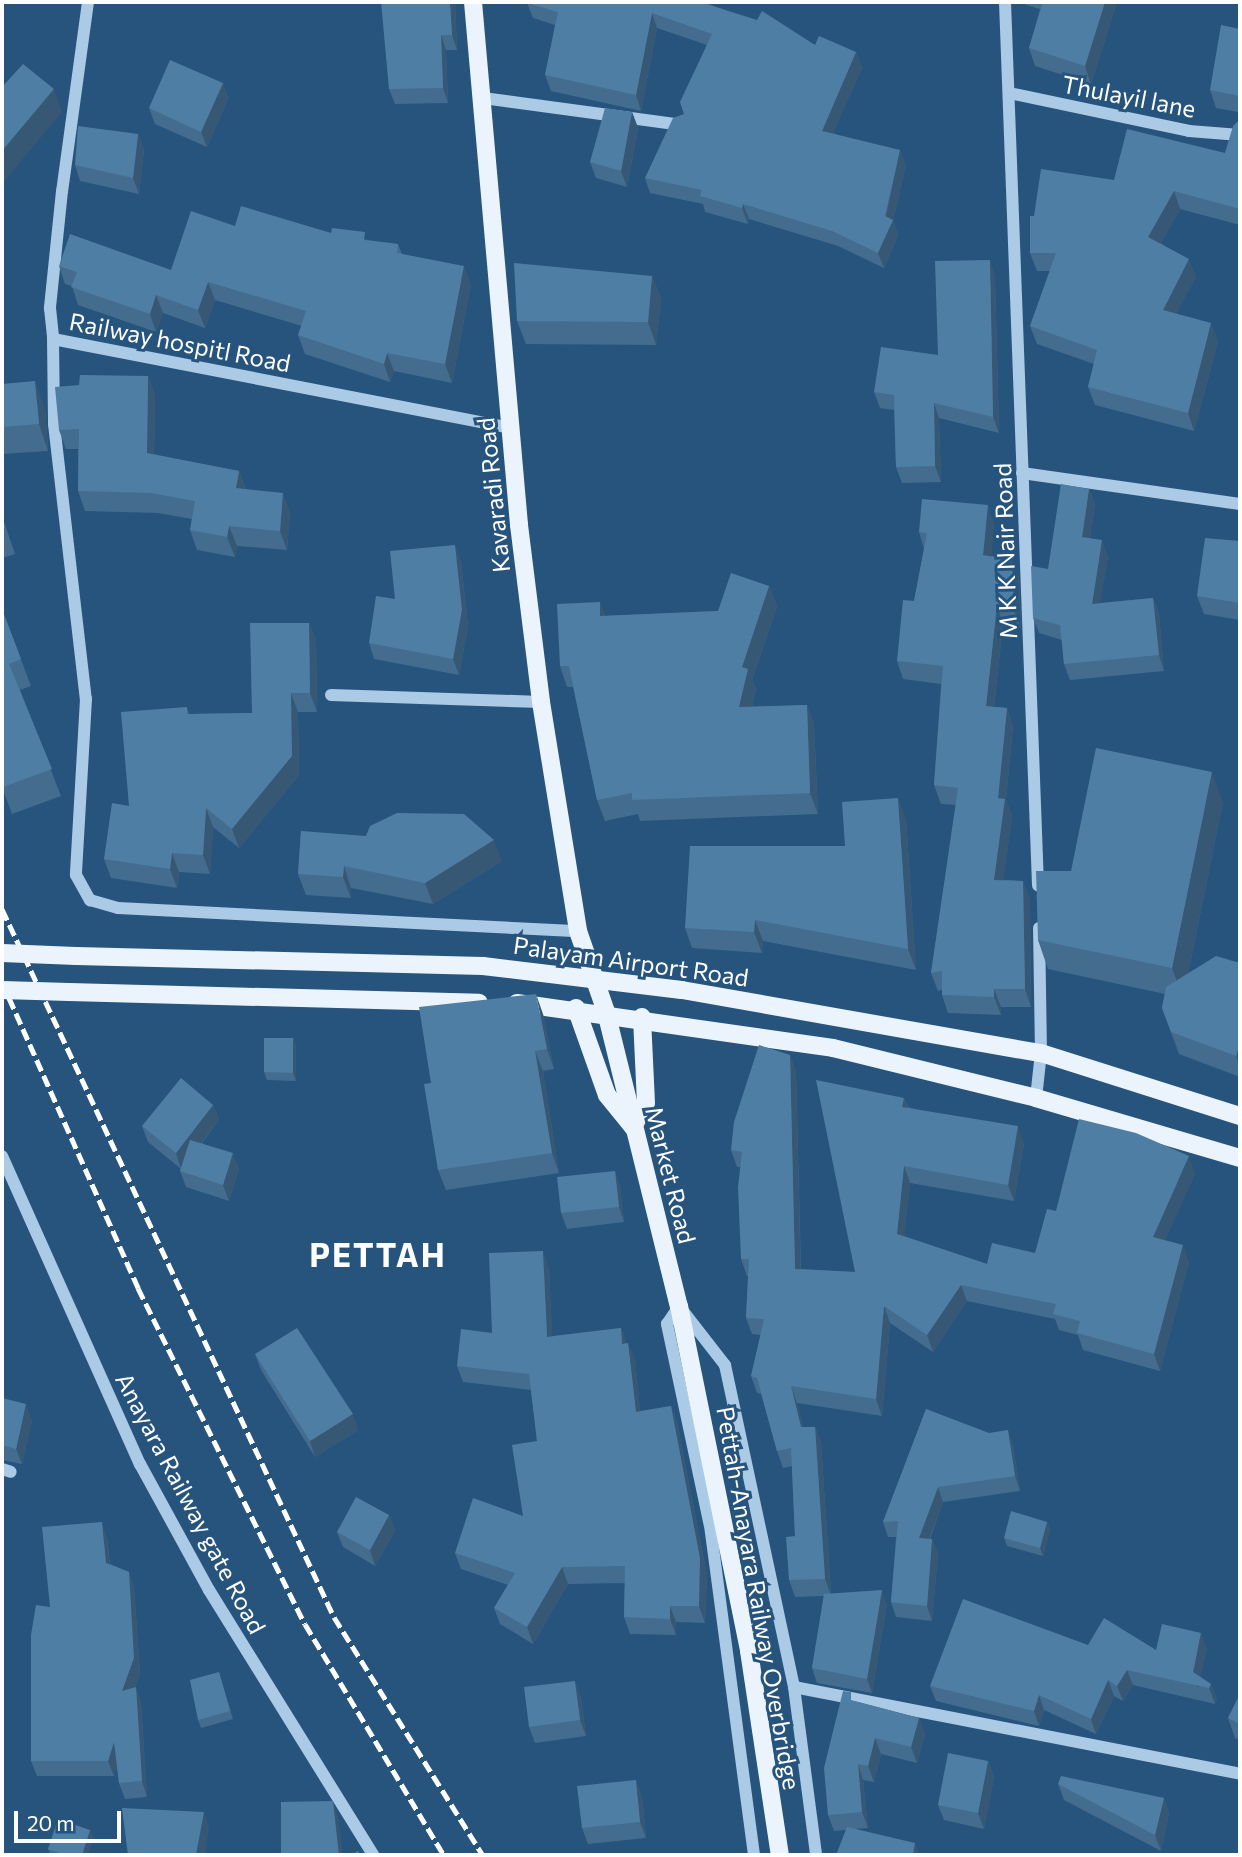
<!DOCTYPE html>
<html>
<head>
<meta charset="utf-8">
<style>
	body { margin:0 }
	#map { position:relative; width:1242px; height:1857px; overflow:hidden; background:#26547d; font-family:Commissioner,sans-serif }
	div>[style] { position:absolute }
	.minor>* { height:12px; margin:-6px; padding:0 6px; transform-origin:6px; border-radius:6px; background:#abcae5 }
	.major>* { height:18px; margin:-9px; padding:0 9px; transform-origin:9px; border-radius:9px; background:#ebf4fd }
	.rail>* { height:5px; margin-top:-2.5px; transform-origin:0; background:repeating-linear-gradient(90deg,#fff 0 12px,transparent 0 17px) }
	.major-bridge>* { height:18px; margin:-9px; padding:0 9px; transform-origin:9px; border-radius:9px; background:#ebf4fd }
	.wall>* { inset:0; background:#446c8e }
	.shaded-wall>* { inset:0; background:#375874 }
	.building>* { inset:0; background:#4f7ea5 }
	span { translate:-50% -50%; white-space:nowrap; text-align:center; line-height:1.15; -webkit-text-stroke:6px #26547d; paint-order:stroke }
	.street-label { font-size:24px; color:#fff }
	.district-label { font-size:32px; color:#fff; font-weight:700; letter-spacing:2px }
	.frame { position:absolute; inset:0; border:4px solid #fff; pointer-events:none }
	.scale { position:absolute; left:14px; top:1811px; width:107px; height:32px; box-sizing:border-box; border:4px solid #fff; border-top:0; padding-left:9px; font-size:21px; line-height:24px; white-space:nowrap; color:#fff; -webkit-text-stroke:5px #26547d; paint-order:stroke }
</style>
</head>
<body>
<div id="map">
	<div class="minor">
		<i style="left:88px;top:2px;width:191px;rotate:97.8deg"></i>
		<i style="left:62px;top:191px;width:118px;rotate:95.9deg"></i>
		<i style="left:50px;top:308px;width:31px;rotate:84deg"></i>
		<i style="left:53px;top:339px;width:466px;rotate:11deg"></i>
		<i style="left:1005px;top:2px;width:884px;rotate:87.86deg"></i>
		<i style="left:1009px;top:93px;width:184px;rotate:11.9deg"></i>
		<i style="left:1189px;top:131px;width:51px;rotate:4.5deg"></i>
		<i style="left:483px;top:98px;width:201px;rotate:7.7deg"></i>
		<i style="left:53px;top:339px;width:85px;rotate:89.3deg"></i>
		<i style="left:54px;top:424px;width:277px;rotate:83.4deg"></i>
		<i style="left:86px;top:699px;width:176px;rotate:93.3deg"></i>
		<i style="left:76px;top:875px;width:29px;rotate:61deg"></i>
		<i style="left:90px;top:900px;width:29px;rotate:16deg"></i>
		<i style="left:118px;top:908px;width:461px;rotate:2.9deg"></i>
		<i style="left:1022px;top:473px;width:220px;rotate:8.1deg"></i>
		<i style="left:331px;top:695px;width:210px;rotate:1.9deg"></i>
		<i style="left:1036px;top:1098px;width:45px;rotate:-83.7deg"></i>
		<i style="left:1041px;top:1053px;width:125px;rotate:-90.9deg"></i>
		<i style="left:2px;top:1156px;width:338px;rotate:65.9deg"></i>
		<i style="left:140px;top:1464px;width:144px;rotate:61.3deg"></i>
		<i style="left:209px;top:1590px;width:312px;rotate:58.2deg"></i>
		<i style="left:2px;top:1469px;width:9px;rotate:18deg"></i>
		<i style="left:794px;top:1687px;width:454px;rotate:11deg"></i>
		<i style="left:754px;top:1855px;width:327px;rotate:-97.6deg"></i>
		<i style="left:711px;top:1531px;width:212px;rotate:-102deg"></i>
		<i style="left:667px;top:1324px;width:22px;rotate:-56deg"></i>
		<i style="left:679px;top:1306px;width:75px;rotate:52.1deg"></i>
		<i style="left:725px;top:1365px;width:329px;rotate:77.9deg"></i>
		<i style="left:794px;top:1687px;width:169px;rotate:82.5deg"></i>
	</div>
	<div class="major">
		<i style="left:473px;top:2px;width:525px;rotate:84.97deg"></i>
		<i style="left:519px;top:525px;width:178px;rotate:82.9deg"></i>
		<i style="left:541px;top:702px;width:232px;rotate:80.8deg"></i>
		<i style="left:578px;top:931px;width:86px;rotate:70.9deg"></i>
		<i style="left:606px;top:1012px;width:303px;rotate:76.1deg"></i>
		<i style="left:679px;top:1306px;width:352px;rotate:78.5deg"></i>
		<i style="left:749px;top:1651px;width:206px;rotate:81.4deg"></i>
		<i style="left:76px;top:956px;width:407px;rotate:1.4deg"></i>
		<i style="left:483px;top:966px;width:200px;rotate:6.9deg"></i>
		<i style="left:682px;top:990px;width:364px;rotate:10deg"></i>
		<i style="left:1041px;top:1053px;width:209px;rotate:17.6deg"></i>
		<i style="left:69px;top:992px;width:410px;rotate:1.5deg"></i>
		<i style="left:517px;top:1003px;width:319px;rotate:8.1deg"></i>
		<i style="left:833px;top:1048px;width:209px;rotate:13.8deg"></i>
		<i style="left:1036px;top:1098px;width:213px;rotate:16.4deg"></i>
		<i style="left:576px;top:1008px;width:92px;rotate:70.4deg"></i>
		<i style="left:607px;top:1095px;width:41px;rotate:50.9deg"></i>
		<i style="left:633px;top:1127px;width:27px;rotate:-62deg"></i>
		<i style="left:646px;top:1103px;width:86px;rotate:-92.7deg"></i>
	</div>
	<div class="rail">
		<i style="left:2px;top:909px;width:782px;rotate:64.88deg"></i>
		<i style="left:334px;top:1617px;width:281px;rotate:58deg"></i>
		<i style="left:2px;top:982px;width:335px;rotate:66deg"></i>
		<i style="left:138px;top:1288px;width:375px;rotate:63.6deg"></i>
		<i style="left:305px;top:1624px;width:270px;rotate:59deg"></i>
	</div>
	<div class="major-bridge">
		<i style="left:2px;top:953px;width:74px;rotate:2.3deg"></i>
		<i style="left:2px;top:990px;width:67px;rotate:1.7deg"></i>
	</div>
	<div class="wall">
		<i style="clip-path:polygon(455px 2px,457px 50px,446px 50px,448px 103px,395px 104px,389px 89px)"></i>
		<i style="clip-path:polygon(709px 2px,709px 4px,815px 45px,856px 52px,862px 68px,833px 133px,906px 165px,893px 221px,898px 235px,884px 268px,838px 246px,749px 219px,748px 224px,705px 212px,703px 204px,650px 193px,645px 178px,684px 114px,707px 45px,657px 28px,641px 111px,551px 91px,545px 75px,555px 25px,533px 18px,527px 3px)"></i>
		<i style="clip-path:polygon(1024px 2px,1117px 2px,1091px 84px,1035px 66px,1029px 48px,1040px 9px,1026px 5px)"></i>
		<i style="clip-path:polygon(1240px 29px,1240px 117px,1238px 112px,1216px 108px,1210px 90px)"></i>
		<i style="clip-path:polygon(223px 83px,228px 99px,207px 147px,155px 124px,149px 108px)"></i>
		<i style="clip-path:polygon(632px 112px,638px 128px,627px 187px,596px 178px,590px 162px)"></i>
		<i style="clip-path:polygon(1240px 119px,1240px 225px,1180px 209px,1161px 243px,1196px 277px,1176px 313px,1218px 341px,1194px 431px,1095px 405px,1088px 387px,1094px 364px,1037px 344px,1030px 326px,1050px 271px,1037px 271px,1030px 253px,1034px 216px,1114px 180px,1225px 153px)"></i>
		<i style="clip-path:polygon(138px 134px,144px 150px,139px 194px,80px 181px,75px 165px)"></i>
		<i style="clip-path:polygon(235px 226px,331px 233px,368px 240px,398px 244px,402px 254px,471px 284px,452px 383px,394px 371px,390px 382px,305px 354px,298px 335px,302px 326px,215px 300px,205px 328px,163px 313px,156px 332px,78px 305px,72px 286px,65px 284px,59px 266px,171px 270px)"></i>
		<i style="clip-path:polygon(652px 276px,661px 299px,656px 345px,526px 344px,517px 321px)"></i>
		<i style="clip-path:polygon(995px 276px,999px 433px,939px 418px,941px 482px,902px 483px,896px 467px,894px 410px,880px 408px,874px 392px,938px 355px)"></i>
		<i style="clip-path:polygon(148px 376px,155px 396px,154px 455px,239px 471px,246px 489px,290px 512px,287px 550px,237px 546px,235px 557px,197px 550px,190px 530px,192px 519px,158px 513px,85px 511px,78px 491px,78px 449px,66px 449px,59px 430px,79px 385px)"></i>
		<i style="clip-path:polygon(2px 384px,45px 408px,48px 451px,2px 454px)"></i>
		<i style="clip-path:polygon(1089px 489px,1095px 504px,1090px 538px,1108px 556px,1100px 603px,1153px 598px,1159px 614px,1164px 671px,1070px 680px,1064px 664px,1062px 640px,1039px 633px,1033px 618px,1048px 569px)"></i>
		<i style="clip-path:polygon(2px 516px,15px 554px,2px 558px)"></i>
		<i style="clip-path:polygon(994px 523px,991px 556px,1012px 560px,1019px 578px,1021px 628px,1003px 624px,994px 707px,1007px 708px,1013px 726px,1006px 800px,1012px 817px,1003px 880px,1023px 881px,1030px 900px,1031px 1007px,1001px 1007px,1001px 1015px,948px 1013px,942px 995px,942px 990px,938px 991px,931px 973px,956px 805px,941px 804px,934px 785px,941px 684px,903px 679px,897px 661px,914px 601px,924px 549px,919px 532px)"></i>
		<i style="clip-path:polygon(1240px 541px,1240px 620px,1204px 614px,1197px 596px)"></i>
		<i style="clip-path:polygon(461px 561px,468px 626px,459px 675px,374px 659px,369px 643px,395px 599px)"></i>
		<i style="clip-path:polygon(769px 586px,777px 607px,752px 680px,756px 689px,752px 707px,807px 705px,814px 725px,818px 814px,640px 821px,638px 814px,605px 821px,597px 800px,573px 687px,567px 687px,560px 666px,600px 602px,605px 616px,718px 611px)"></i>
		<i style="clip-path:polygon(2px 609px,31px 686px,20px 690px,61px 796px,12px 814px,2px 787px)"></i>
		<i style="clip-path:polygon(309px 623px,316px 641px,317px 712px,298px 712px,299px 775px,239px 848px,213px 827px,210px 874px,179px 872px,177px 888px,111px 878px,104px 859px,129px 806px,187px 707px,189px 714px,252px 713px)"></i>
		<i style="clip-path:polygon(1223px 802px,1188px 974px,1240px 963px,1240px 1077px,1179px 1054px,1162px 1008px,1165px 994px,1048px 969px,1038px 940px,1071px 871px)"></i>
		<i style="clip-path:polygon(906px 819px,916px 970px,763px 941px,762px 953px,692px 948px,685px 928px,845px 846px)"></i>
		<i style="clip-path:polygon(301px 831px,502px 861px,433px 904px,351px 888px,351px 898px,306px 895px,298px 874px)"></i>
		<i style="clip-path:polygon(543px 1014px,554px 1069px,543px 1071px,559px 1173px,446px 1190px,438px 1170px,431px 1083px)"></i>
		<i style="clip-path:polygon(293px 1038px,296px 1046px,296px 1081px,267px 1080px,264px 1072px)"></i>
		<i style="clip-path:polygon(790px 1055px,796px 1072px,801px 1269px,855px 1272px,904px 1098px,908px 1107px,1024px 1143px,1014px 1201px,910px 1183px,904px 1236px,987px 1264px,1035px 1253px,1056px 1211px,1195px 1173px,1165px 1240px,1189px 1262px,1160px 1371px,1083px 1350px,1078px 1335px,1059px 1330px,1055px 1319px,967px 1301px,933px 1352px,890px 1323px,882px 1416px,797px 1403px,803px 1427px,815px 1427px,821px 1443px,831px 1594px,887px 1604px,872px 1693px,817px 1683px,812px 1668px,824px 1596px,795px 1597px,789px 1580px,795px 1536px,792px 1466px,783px 1468px,777px 1451px,761px 1394px,757px 1393px,751px 1376px,761px 1335px,752px 1334px,746px 1318px,748px 1276px,747px 1276px,741px 1259px,741px 1167px,737px 1167px,731px 1150px)"></i>
		<i style="clip-path:polygon(213px 1105px,219px 1120px,202px 1143px,239px 1168px,229px 1201px,186px 1187px,180px 1171px,181px 1169px,148px 1142px,142px 1126px)"></i>
		<i style="clip-path:polygon(615px 1171px,620px 1187px,624px 1222px,567px 1229px,561px 1213px)"></i>
		<i style="clip-path:polygon(549px 1267px,552px 1336px,621px 1328px,626px 1343px,635px 1359px,640px 1411px,671px 1406px,677px 1422px,707px 1575px,705px 1623px,676px 1622px,676px 1635px,630px 1634px,624px 1617px,625px 1583px,568px 1584px,533px 1644px,500px 1624px,494px 1608px,508px 1585px,461px 1569px,455px 1553px,523px 1516px,537px 1441px,531px 1390px,463px 1382px,457px 1366px,492px 1333px)"></i>
		<i style="clip-path:polygon(255px 1354px,358px 1430px,315px 1457px,261px 1370px)"></i>
		<i style="clip-path:polygon(2px 1398px,32px 1420px,22px 1464px,2px 1460px)"></i>
		<i style="clip-path:polygon(926px 1409px,1013px 1445px,1020px 1491px,943px 1502px,930px 1539px,932px 1539px,938px 1554px,932px 1621px,896px 1617px,891px 1602px,896px 1537px,888px 1537px,883px 1522px)"></i>
		<i style="clip-path:polygon(389px 1515px,395px 1531px,375px 1566px,343px 1547px,337px 1532px)"></i>
		<i style="clip-path:polygon(1047px 1522px,1050px 1530px,1043px 1556px,1007px 1546px,1004px 1538px)"></i>
		<i style="clip-path:polygon(107px 1537px,110px 1564px,129px 1572px,134px 1587px,140px 1674px,135px 1687px,141px 1702px,147px 1797px,125px 1799px,119px 1783px,117px 1766px,114px 1776px,37px 1776px,31px 1761px,50px 1607px)"></i>
		<i style="clip-path:polygon(1088px 1645px,1156px 1650px,1207px 1649px,1200px 1677px,1211px 1684px,1217px 1699px,1215px 1704px,1133px 1685px,1123px 1701px,1114px 1696px,1096px 1734px,1044px 1710px,1039px 1726px,936px 1701px,930px 1686px)"></i>
		<i style="clip-path:polygon(219px 1672px,233px 1719px,201px 1728px,198px 1720px)"></i>
		<i style="clip-path:polygon(1240px 1694px,1240px 1740px,1235px 1738px,1228px 1718px)"></i>
		<i style="clip-path:polygon(581px 1697px,586px 1736px,535px 1743px,529px 1727px)"></i>
		<i style="clip-path:polygon(854px 1701px,919px 1718px,925px 1734px,917px 1763px,881px 1754px,874px 1782px,863px 1780px,868px 1828px,855px 1829px,918px 1851px,846px 1830px,834px 1831px,828px 1815px)"></i>
		<i style="clip-path:polygon(988px 1761px,994px 1777px,984px 1829px,944px 1820px,938px 1805px)"></i>
		<i style="clip-path:polygon(1058px 1784px,1164px 1798px,1169px 1813px,1161px 1851px,1064px 1800px)"></i>
		<i style="clip-path:polygon(642px 1796px,646px 1838px,588px 1844px,582px 1828px)"></i>
		<i style="clip-path:polygon(90px 1830px,93px 1838px,88px 1855px,51px 1855px,48px 1849px)"></i>
	</div>
	<div class="shaded-wall">
		<i style="clip-path:polygon(450px 2px,455px 2px,457px 50px,452px 35px)"></i>
		<i style="clip-path:polygon(1105px 2px,1117px 2px,1091px 84px,1085px 66px)"></i>
		<i style="clip-path:polygon(652px 13px,657px 28px,641px 111px,636px 95px)"></i>
		<i style="clip-path:polygon(441px 35px,446px 50px,448px 103px,443px 88px)"></i>
		<i style="clip-path:polygon(856px 52px,862px 68px,828px 146px,822px 131px)"></i>
		<i style="clip-path:polygon(223px 83px,228px 99px,207px 147px,201px 132px)"></i>
		<i style="clip-path:polygon(54px 89px,62px 112px,2px 184px,2px 151px)"></i>
		<i style="clip-path:polygon(632px 112px,638px 128px,627px 187px,621px 171px)"></i>
		<i style="clip-path:polygon(138px 134px,144px 150px,139px 194px,133px 178px)"></i>
		<i style="clip-path:polygon(900px 150px,906px 165px,893px 221px,898px 235px,884px 268px,878px 253px)"></i>
		<i style="clip-path:polygon(1174px 191px,1180px 209px,1155px 254px,1148px 237px)"></i>
		<i style="clip-path:polygon(743px 204px,749px 219px,748px 224px,742px 208px)"></i>
		<i style="clip-path:polygon(1189px 259px,1196px 277px,1169px 328px,1163px 310px)"></i>
		<i style="clip-path:polygon(990px 260px,995px 276px,999px 433px,993px 417px)"></i>
		<i style="clip-path:polygon(464px 266px,471px 284px,452px 383px,445px 364px)"></i>
		<i style="clip-path:polygon(652px 276px,661px 299px,656px 345px,648px 322px)"></i>
		<i style="clip-path:polygon(208px 282px,215px 300px,205px 328px,198px 310px)"></i>
		<i style="clip-path:polygon(156px 295px,163px 313px,156px 332px,150px 314px)"></i>
		<i style="clip-path:polygon(1211px 323px,1218px 341px,1194px 431px,1188px 413px)"></i>
		<i style="clip-path:polygon(387px 353px,394px 371px,390px 382px,384px 364px)"></i>
		<i style="clip-path:polygon(148px 376px,155px 396px,154px 473px,147px 453px)"></i>
		<i style="clip-path:polygon(35px 381px,45px 408px,48px 451px,39px 424px)"></i>
		<i style="clip-path:polygon(934px 403px,939px 418px,941px 482px,935px 466px)"></i>
		<i style="clip-path:polygon(239px 471px,246px 490px,236px 488px)"></i>
		<i style="clip-path:polygon(1089px 489px,1095px 504px,1088px 553px,1082px 537px)"></i>
		<i style="clip-path:polygon(283px 493px,290px 512px,287px 550px,280px 531px)"></i>
		<i style="clip-path:polygon(988px 505px,994px 523px,990px 573px,983px 555px)"></i>
		<i style="clip-path:polygon(229px 526px,237px 546px,235px 557px,227px 537px)"></i>
		<i style="clip-path:polygon(1102px 540px,1108px 556px,1098px 619px,1092px 604px)"></i>
		<i style="clip-path:polygon(455px 545px,461px 561px,468px 626px,459px 675px,453px 659px)"></i>
		<i style="clip-path:polygon(1012px 560px,1019px 578px,1021px 628px,1014px 610px)"></i>
		<i style="clip-path:polygon(769px 586px,777px 607px,752px 680px,756px 689px,747px 728px,739px 707px,742px 667px)"></i>
		<i style="clip-path:polygon(1153px 598px,1159px 614px,1164px 671px,1159px 655px)"></i>
		<i style="clip-path:polygon(600px 602px,608px 623px,600px 616px)"></i>
		<i style="clip-path:polygon(997px 605px,1003px 624px,992px 724px,986px 706px)"></i>
		<i style="clip-path:polygon(309px 623px,316px 641px,317px 712px,310px 693px)"></i>
		<i style="clip-path:polygon(291px 693px,298px 712px,299px 775px,239px 848px,232px 829px)"></i>
		<i style="clip-path:polygon(807px 705px,814px 725px,818px 814px,810px 793px)"></i>
		<i style="clip-path:polygon(1007px 708px,1013px 726px,1006px 800px,1012px 817px,1001px 898px,994px 880px,998px 798px)"></i>
		<i style="clip-path:polygon(1212px 772px,1223px 802px,1183px 998px,1172px 968px)"></i>
		<i style="clip-path:polygon(898px 798px,906px 819px,916px 970px,908px 949px)"></i>
		<i style="clip-path:polygon(206px 808px,213px 827px,210px 874px,203px 855px)"></i>
		<i style="clip-path:polygon(494px 840px,502px 861px,433px 904px,425px 883px)"></i>
		<i style="clip-path:polygon(172px 853px,179px 872px,177px 888px,170px 869px)"></i>
		<i style="clip-path:polygon(344px 866px,351px 888px,351px 898px,343px 877px)"></i>
		<i style="clip-path:polygon(1023px 881px,1030px 900px,1031px 1007px,1025px 989px)"></i>
		<i style="clip-path:polygon(755px 920px,763px 941px,762px 953px,754px 932px)"></i>
		<i style="clip-path:polygon(994px 989px,1001px 1007px,1001px 1015px,994px 997px)"></i>
		<i style="clip-path:polygon(536px 994px,543px 1014px,554px 1069px,547px 1049px)"></i>
		<i style="clip-path:polygon(293px 1038px,296px 1046px,296px 1081px,293px 1073px)"></i>
		<i style="clip-path:polygon(1240px 1043px,1240px 1067px,1236px 1056px)"></i>
		<i style="clip-path:polygon(535px 1051px,543px 1071px,559px 1173px,552px 1153px)"></i>
		<i style="clip-path:polygon(790px 1055px,796px 1072px,801px 1285px,795px 1269px)"></i>
		<i style="clip-path:polygon(904px 1098px,910px 1115px,902px 1107px)"></i>
		<i style="clip-path:polygon(213px 1105px,219px 1120px,181px 1169px,176px 1153px)"></i>
		<i style="clip-path:polygon(1018px 1126px,1024px 1143px,1014px 1201px,1008px 1185px)"></i>
		<i style="clip-path:polygon(233px 1153px,239px 1168px,229px 1201px,223px 1185px)"></i>
		<i style="clip-path:polygon(1189px 1156px,1195px 1173px,1159px 1254px,1153px 1237px)"></i>
		<i style="clip-path:polygon(904px 1166px,910px 1183px,903px 1251px,897px 1234px)"></i>
		<i style="clip-path:polygon(615px 1171px,620px 1187px,624px 1222px,619px 1207px)"></i>
		<i style="clip-path:polygon(1183px 1245px,1189px 1262px,1160px 1371px,1154px 1354px)"></i>
		<i style="clip-path:polygon(543px 1251px,549px 1267px,553px 1353px,547px 1337px)"></i>
		<i style="clip-path:polygon(961px 1285px,967px 1301px,933px 1352px,927px 1335px)"></i>
		<i style="clip-path:polygon(884px 1306px,890px 1323px,882px 1416px,876px 1399px)"></i>
		<i style="clip-path:polygon(621px 1328px,627px 1345px,622px 1344px)"></i>
		<i style="clip-path:polygon(628px 1343px,635px 1359px,642px 1428px,636px 1412px)"></i>
		<i style="clip-path:polygon(791px 1386px,797px 1403px,807px 1444px,801px 1427px)"></i>
		<i style="clip-path:polygon(26px 1404px,32px 1420px,22px 1464px,16px 1449px)"></i>
		<i style="clip-path:polygon(671px 1406px,677px 1422px,707px 1575px,705px 1623px,699px 1606px)"></i>
		<i style="clip-path:polygon(353px 1414px,358px 1430px,315px 1457px,310px 1441px)"></i>
		<i style="clip-path:polygon(815px 1427px,821px 1443px,831px 1595px,825px 1579px)"></i>
		<i style="clip-path:polygon(1008px 1430px,1013px 1445px,1020px 1491px,1015px 1476px)"></i>
		<i style="clip-path:polygon(938px 1487px,943px 1502px,924px 1553px,919px 1538px)"></i>
		<i style="clip-path:polygon(389px 1515px,395px 1531px,375px 1566px,370px 1550px)"></i>
		<i style="clip-path:polygon(102px 1522px,107px 1537px,111px 1578px,106px 1563px)"></i>
		<i style="clip-path:polygon(1047px 1522px,1050px 1530px,1043px 1556px,1040px 1548px)"></i>
		<i style="clip-path:polygon(932px 1539px,938px 1554px,932px 1621px,927px 1606px)"></i>
		<i style="clip-path:polygon(562px 1567px,568px 1584px,533px 1644px,527px 1627px)"></i>
		<i style="clip-path:polygon(129px 1572px,134px 1587px,140px 1674px,128px 1706px,122px 1691px)"></i>
		<i style="clip-path:polygon(882px 1590px,887px 1604px,872px 1693px,867px 1679px)"></i>
		<i style="clip-path:polygon(670px 1606px,676px 1622px,676px 1635px,670px 1619px)"></i>
		<i style="clip-path:polygon(1201px 1633px,1207px 1649px,1198px 1688px,1193px 1672px)"></i>
		<i style="clip-path:polygon(1127px 1670px,1133px 1685px,1123px 1701px,1117px 1686px)"></i>
		<i style="clip-path:polygon(1108px 1680px,1114px 1696px,1096px 1734px,1091px 1719px)"></i>
		<i style="clip-path:polygon(575px 1681px,581px 1697px,586px 1736px,580px 1720px)"></i>
		<i style="clip-path:polygon(1211px 1684px,1217px 1699px,1215px 1704px,1209px 1688px)"></i>
		<i style="clip-path:polygon(136px 1687px,141px 1702px,147px 1797px,142px 1781px)"></i>
		<i style="clip-path:polygon(1039px 1695px,1044px 1710px,1039px 1726px,1034px 1711px)"></i>
		<i style="clip-path:polygon(919px 1718px,925px 1734px,917px 1763px,911px 1747px)"></i>
		<i style="clip-path:polygon(875px 1738px,881px 1754px,874px 1782px,868px 1766px)"></i>
		<i style="clip-path:polygon(114px 1742px,120px 1758px,114px 1776px,108px 1761px)"></i>
		<i style="clip-path:polygon(988px 1761px,994px 1777px,984px 1829px,978px 1813px)"></i>
		<i style="clip-path:polygon(858px 1764px,863px 1780px,868px 1828px,862px 1812px)"></i>
		<i style="clip-path:polygon(636px 1780px,642px 1796px,646px 1838px,640px 1822px)"></i>
		<i style="clip-path:polygon(1164px 1798px,1169px 1813px,1161px 1851px,1155px 1835px)"></i>
		<i style="clip-path:polygon(333px 1801px,338px 1815px,343px 1855px,339px 1855px)"></i>
		<i style="clip-path:polygon(204px 1812px,209px 1828px,205px 1855px,196px 1855px)"></i>
		<i style="clip-path:polygon(90px 1830px,93px 1838px,88px 1855px,82px 1855px)"></i>
		<i style="clip-path:polygon(915px 1843px,918px 1851px,917px 1855px,913px 1855px)"></i>
	</div>
	<div class="building">
		<i style="clip-path:polygon(381px 2px,450px 2px,452px 35px,441px 35px,443px 88px,389px 89px)"></i>
		<i style="clip-path:polygon(527px 2px,700px 2px,757px 20px,762px 11px,815px 45px,819px 36px,856px 52px,822px 131px,900px 150px,885px 216px,893px 220px,878px 253px,832px 231px,743px 204px,742px 208px,700px 196px,702px 190px,645px 178px,673px 118px,684px 114px,680px 102px,712px 34px,652px 13px,636px 95px,545px 75px,558px 12px,527px 3px)"></i>
		<i style="clip-path:polygon(1043px 2px,1105px 2px,1085px 66px,1029px 48px)"></i>
		<i style="clip-path:polygon(1221px 25px,1240px 29px,1240px 96px,1210px 90px)"></i>
		<i style="clip-path:polygon(170px 60px,223px 83px,201px 132px,149px 108px)"></i>
		<i style="clip-path:polygon(23px 64px,54px 89px,2px 151px,2px 87px)"></i>
		<i style="clip-path:polygon(1240px 100px,1240px 114px,1238px 110px)"></i>
		<i style="clip-path:polygon(605px 108px,632px 112px,621px 171px,590px 162px)"></i>
		<i style="clip-path:polygon(1240px 119px,1240px 209px,1174px 191px,1148px 237px,1189px 259px,1163px 310px,1211px 323px,1188px 413px,1088px 387px,1097px 350px,1030px 326px,1056px 253px,1030px 253px,1030px 216px,1034px 216px,1041px 169px,1114px 180px,1127px 129px,1225px 153px,1233px 126px)"></i>
		<i style="clip-path:polygon(78px 126px,138px 134px,133px 178px,75px 165px)"></i>
		<i style="clip-path:polygon(241px 206px,331px 233px,332px 228px,365px 232px,364px 240px,398px 244px,397px 253px,464px 266px,445px 364px,387px 353px,384px 364px,298px 335px,306px 311px,208px 282px,198px 310px,156px 295px,150px 314px,71px 287px,77px 272px,59px 266px,70px 234px,171px 270px,191px 211px,235px 226px)"></i>
		<i style="clip-path:polygon(990px 260px,993px 417px,934px 403px,935px 466px,896px 467px,894px 395px,874px 392px,881px 347px,938px 355px,935px 261px)"></i>
		<i style="clip-path:polygon(514px 263px,652px 276px,648px 322px,517px 321px)"></i>
		<i style="clip-path:polygon(80px 375px,148px 376px,147px 453px,239px 471px,236px 488px,283px 493px,280px 531px,229px 526px,227px 537px,190px 530px,195px 501px,151px 493px,78px 491px,79px 429px,59px 430px,55px 387px,79px 385px)"></i>
		<i style="clip-path:polygon(35px 381px,39px 424px,2px 427px,2px 384px)"></i>
		<i style="clip-path:polygon(1061px 484px,1089px 489px,1082px 537px,1102px 540px,1092px 604px,1153px 598px,1159px 655px,1064px 664px,1060px 625px,1033px 618px,1031px 566px,1048px 569px)"></i>
		<i style="clip-path:polygon(922px 499px,988px 505px,983px 555px,1012px 560px,1014px 610px,997px 605px,986px 706px,1007px 708px,998px 798px,1005px 799px,994px 880px,1023px 881px,1025px 989px,994px 989px,994px 997px,942px 995px,942px 971px,931px 973px,958px 788px,934px 785px,943px 666px,897px 661px,903px 600px,914px 601px,927px 533px,919px 532px)"></i>
		<i style="clip-path:polygon(2px 517px,5px 527px,2px 528px)"></i>
		<i style="clip-path:polygon(1205px 538px,1240px 541px,1240px 603px,1197px 596px)"></i>
		<i style="clip-path:polygon(455px 545px,462px 610px,453px 659px,369px 643px,376px 596px,395px 599px,390px 551px)"></i>
		<i style="clip-path:polygon(731px 573px,769px 586px,742px 667px,748px 669px,739px 707px,807px 705px,810px 793px,632px 800px,632px 793px,597px 800px,569px 666px,560px 666px,557px 604px,600px 602px,600px 616px,718px 611px)"></i>
		<i style="clip-path:polygon(2px 609px,21px 659px,9px 664px,52px 769px,3px 787px,2px 785px)"></i>
		<i style="clip-path:polygon(250px 623px,309px 623px,310px 693px,291px 693px,292px 756px,232px 829px,206px 808px,203px 855px,172px 853px,170px 869px,104px 859px,112px 803px,129px 806px,121px 712px,187px 707px,187px 714px,252px 713px)"></i>
		<i style="clip-path:polygon(1096px 748px,1212px 772px,1172px 968px,1038px 940px,1036px 871px,1071px 871px)"></i>
		<i style="clip-path:polygon(898px 798px,908px 949px,755px 920px,754px 932px,685px 928px,690px 846px,845px 846px,842px 802px)"></i>
		<i style="clip-path:polygon(397px 813px,464px 814px,494px 840px,425px 883px,344px 866px,343px 877px,298px 874px,301px 831px,366px 836px,370px 826px)"></i>
		<i style="clip-path:polygon(1216px 956px,1240px 963px,1240px 1043px,1236px 1056px,1171px 1032px,1162px 1008px,1166px 987px)"></i>
		<i style="clip-path:polygon(536px 994px,547px 1049px,535px 1051px,552px 1153px,438px 1170px,424px 1084px,431px 1083px,419px 1007px)"></i>
		<i style="clip-path:polygon(264px 1038px,293px 1038px,293px 1073px,264px 1072px)"></i>
		<i style="clip-path:polygon(759px 1045px,790px 1055px,795px 1269px,855px 1272px,816px 1080px,904px 1098px,902px 1107px,1018px 1126px,1008px 1185px,904px 1166px,897px 1234px,987px 1264px,992px 1243px,1035px 1253px,1047px 1209px,1056px 1211px,1079px 1119px,1136px 1133px,1189px 1156px,1153px 1237px,1183px 1245px,1154px 1354px,1077px 1333px,1080px 1321px,1053px 1314px,1056px 1304px,961px 1285px,927px 1335px,884px 1306px,876px 1399px,791px 1386px,801px 1427px,815px 1427px,825px 1579px,789px 1580px,786px 1537px,795px 1536px,791px 1448px,777px 1451px,757px 1378px,751px 1376px,764px 1319px,746px 1318px,749px 1259px,741px 1259px,738px 1187px,742px 1152px,731px 1150px,734px 1122px)"></i>
		<i style="clip-path:polygon(181px 1078px,213px 1105px,176px 1153px,142px 1126px)"></i>
		<i style="clip-path:polygon(190px 1140px,233px 1153px,223px 1185px,180px 1171px)"></i>
		<i style="clip-path:polygon(615px 1171px,619px 1207px,561px 1213px,557px 1177px)"></i>
		<i style="clip-path:polygon(543px 1251px,547px 1337px,621px 1328px,622px 1344px,628px 1343px,636px 1412px,671px 1406px,700px 1558px,699px 1606px,670px 1606px,670px 1619px,624px 1617px,625px 1566px,562px 1567px,527px 1627px,494px 1608px,515px 1573px,455px 1553px,473px 1498px,523px 1516px,512px 1445px,537px 1441px,529px 1374px,457px 1366px,461px 1329px,492px 1333px,489px 1253px)"></i>
		<i style="clip-path:polygon(297px 1328px,353px 1414px,310px 1441px,255px 1354px)"></i>
		<i style="clip-path:polygon(2px 1398px,26px 1404px,16px 1449px,2px 1445px)"></i>
		<i style="clip-path:polygon(926px 1409px,989px 1433px,1008px 1430px,1015px 1476px,938px 1487px,919px 1538px,932px 1539px,927px 1606px,891px 1602px,898px 1521px,883px 1522px)"></i>
		<i style="clip-path:polygon(356px 1497px,389px 1515px,370px 1550px,337px 1532px)"></i>
		<i style="clip-path:polygon(1011px 1511px,1047px 1522px,1040px 1548px,1004px 1538px)"></i>
		<i style="clip-path:polygon(102px 1522px,106px 1563px,129px 1572px,134px 1658px,122px 1691px,136px 1687px,142px 1781px,119px 1783px,114px 1742px,108px 1761px,31px 1761px,31px 1635px,36px 1605px,50px 1607px,42px 1527px)"></i>
		<i style="clip-path:polygon(882px 1590px,867px 1679px,812px 1668px,824px 1594px)"></i>
		<i style="clip-path:polygon(963px 1599px,1088px 1645px,1104px 1618px,1156px 1650px,1162px 1624px,1201px 1633px,1193px 1672px,1211px 1684px,1209px 1688px,1127px 1670px,1117px 1686px,1108px 1680px,1091px 1719px,1039px 1695px,1034px 1711px,930px 1686px)"></i>
		<i style="clip-path:polygon(219px 1672px,230px 1711px,198px 1720px,190px 1680px)"></i>
		<i style="clip-path:polygon(575px 1681px,580px 1720px,529px 1727px,524px 1687px)"></i>
		<i style="clip-path:polygon(843px 1691px,851px 1692px,851px 1700px,919px 1718px,911px 1747px,875px 1738px,868px 1766px,858px 1764px,862px 1812px,828px 1815px,824px 1768px)"></i>
		<i style="clip-path:polygon(1240px 1694px,1240px 1724px,1228px 1718px)"></i>
		<i style="clip-path:polygon(948px 1753px,988px 1761px,978px 1813px,938px 1805px)"></i>
		<i style="clip-path:polygon(1061px 1776px,1164px 1798px,1155px 1835px,1058px 1784px)"></i>
		<i style="clip-path:polygon(636px 1780px,640px 1822px,582px 1828px,577px 1786px)"></i>
		<i style="clip-path:polygon(333px 1801px,339px 1855px,281px 1855px,281px 1802px)"></i>
		<i style="clip-path:polygon(122px 1808px,204px 1812px,196px 1855px,128px 1855px)"></i>
		<i style="clip-path:polygon(58px 1819px,90px 1830px,82px 1855px,67px 1855px,48px 1849px)"></i>
		<i style="clip-path:polygon(847px 1827px,915px 1843px,913px 1855px,836px 1855px)"></i>
		<i style="clip-path:polygon(358px 1851px,360px 1855px,351px 1855px)"></i>
	</div>
	<div class="street-label">
		<span style="left:1129px;top:96px;rotate:11deg">Thulayil lane</span>
		<span style="left:180px;top:342px;rotate:11deg">Railway hospitl Road</span>
		<span style="left:493px;top:495px;rotate:-96deg">Kavaradi Road</span>
		<span style="left:1005px;top:551px;rotate:-92deg">M K K Nair Road</span>
		<span style="left:631px;top:961px;rotate:8deg">Palayam Airport Road</span>
		<span style="left:671px;top:1175px;rotate:76deg">Market Road</span>
		<span style="left:191px;top:1503px;rotate:62deg">Anayara Railway gate Road</span>
		<span style="left:759px;top:1598px;rotate:80deg">Pettah-Anayara Railway Overbridge</span>
	</div>
	<div class="district-label">
		<span style="left:378px;top:1254px">PETTAH</span>
	</div>
	<div class="frame"></div>
	<div class="scale">20 m</div>
</div>
</body>
</html>
